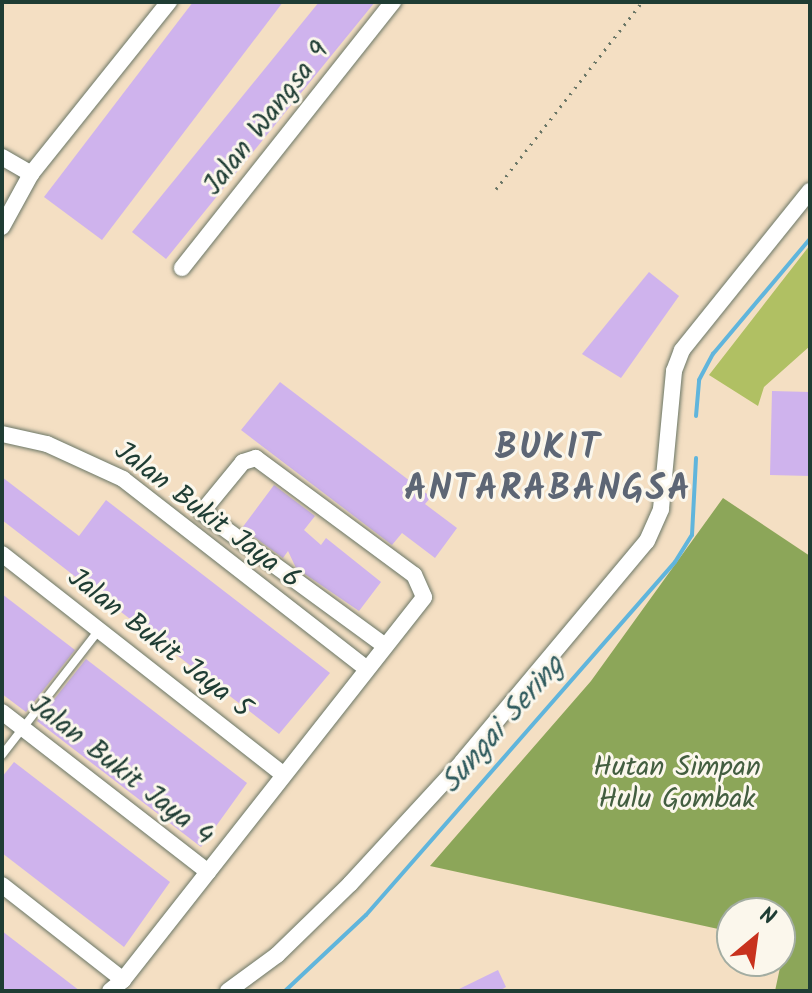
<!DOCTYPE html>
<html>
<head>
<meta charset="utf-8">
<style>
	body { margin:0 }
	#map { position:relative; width:812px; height:993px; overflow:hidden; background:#f4dfc3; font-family:Kalam,sans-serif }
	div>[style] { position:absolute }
	.green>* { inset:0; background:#b0c063 }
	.forest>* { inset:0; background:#8ca659 }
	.stream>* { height:4px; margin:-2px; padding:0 2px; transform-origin:2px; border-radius:2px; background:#60b5dc }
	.building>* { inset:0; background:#cfb3ed }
	.path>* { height:3px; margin-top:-1.5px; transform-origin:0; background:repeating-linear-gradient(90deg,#6a7666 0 2px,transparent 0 8px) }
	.roads { filter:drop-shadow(0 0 2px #6a7666) drop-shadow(0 0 2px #6a7666) }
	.lane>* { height:8px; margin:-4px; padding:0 4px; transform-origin:4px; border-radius:4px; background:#fff }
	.street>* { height:16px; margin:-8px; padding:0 8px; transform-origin:8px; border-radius:8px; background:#fff }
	span { translate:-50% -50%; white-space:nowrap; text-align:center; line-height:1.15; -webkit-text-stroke:6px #fbf7ec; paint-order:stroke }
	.street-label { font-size:28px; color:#1f3d34 }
	.park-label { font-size:28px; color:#435e40 }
	.water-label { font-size:30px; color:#2f5b5e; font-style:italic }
	.district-label { font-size:36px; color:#5d6675; font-weight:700; letter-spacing:2px }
	.frame { position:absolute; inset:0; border:4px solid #1f3d34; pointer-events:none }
	.north { position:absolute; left:716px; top:897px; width:80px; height:80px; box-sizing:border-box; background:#fbf7ec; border:2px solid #a3ada2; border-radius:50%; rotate:29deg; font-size:22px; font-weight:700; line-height:32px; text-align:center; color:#1f3d34 }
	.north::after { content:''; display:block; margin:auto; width:28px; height:36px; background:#c8321e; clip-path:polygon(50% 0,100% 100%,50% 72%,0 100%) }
</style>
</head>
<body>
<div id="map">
	<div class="green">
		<i style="clip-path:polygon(810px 245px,810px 346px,764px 387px,758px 406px,709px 375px)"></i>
	</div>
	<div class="forest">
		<i style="clip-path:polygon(723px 498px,810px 556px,810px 991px,775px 991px,785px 944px,780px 913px,732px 913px,732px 932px,430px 866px,591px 681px)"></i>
	</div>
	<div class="stream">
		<i style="left:696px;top:416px;width:36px;rotate:-85deg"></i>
		<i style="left:699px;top:380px;width:30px;rotate:-62deg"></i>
		<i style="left:713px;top:354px;width:150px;rotate:-49.9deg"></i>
		<i style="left:285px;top:991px;width:111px;rotate:-43.2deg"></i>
		<i style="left:366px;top:915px;width:469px;rotate:-48.8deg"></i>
		<i style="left:675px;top:562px;width:32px;rotate:-58deg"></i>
		<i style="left:692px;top:535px;width:77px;rotate:-87deg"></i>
	</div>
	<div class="building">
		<i style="clip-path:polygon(193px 2px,283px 2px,102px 240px,44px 197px)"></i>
		<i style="clip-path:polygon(319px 2px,375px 2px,166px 259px,132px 232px)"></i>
		<i style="clip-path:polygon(649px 272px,679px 296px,621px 378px,582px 354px)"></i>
		<i style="clip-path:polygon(280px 382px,431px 497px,425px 504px,457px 528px,435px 558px,402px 533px,392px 545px,241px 430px)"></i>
		<i style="clip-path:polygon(772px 391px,810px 392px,810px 476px,770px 475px)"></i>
		<i style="clip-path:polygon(2px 477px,79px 536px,106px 500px,330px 673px,279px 734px,2px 520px)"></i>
		<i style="clip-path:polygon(274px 485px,315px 516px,304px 530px,321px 545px,326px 538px,381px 582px,359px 611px,296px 568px,288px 551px,283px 558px,242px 528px)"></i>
		<i style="clip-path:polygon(2px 594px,75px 650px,26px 712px,2px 694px)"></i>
		<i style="clip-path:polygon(86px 659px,247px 783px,201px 847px,37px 721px)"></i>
		<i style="clip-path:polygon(14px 762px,170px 882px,124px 947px,2px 853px,2px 777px)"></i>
		<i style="clip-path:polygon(2px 931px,80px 991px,2px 991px)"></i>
		<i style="clip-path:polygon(498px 970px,506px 987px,499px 991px,455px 991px)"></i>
	</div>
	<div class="path">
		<i style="left:496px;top:189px;width:237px;rotate:-52deg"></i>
	</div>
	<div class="roads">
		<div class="lane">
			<i style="left:2px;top:755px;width:158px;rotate:-52.2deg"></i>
		</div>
		<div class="street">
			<i style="left:2px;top:157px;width:34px;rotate:30deg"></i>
			<i style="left:2px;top:227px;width:60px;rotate:-61.3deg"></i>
			<i style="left:31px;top:174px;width:221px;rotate:-51.3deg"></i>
			<i style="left:182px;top:268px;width:340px;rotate:-51.6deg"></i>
			<i style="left:2px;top:434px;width:46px;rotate:12.5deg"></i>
			<i style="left:47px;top:444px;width:84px;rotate:24.7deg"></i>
			<i style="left:123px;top:479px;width:309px;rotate:37.9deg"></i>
			<i style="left:2px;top:554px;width:358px;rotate:38.1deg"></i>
			<i style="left:2px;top:712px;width:261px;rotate:37.8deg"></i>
			<i style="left:2px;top:885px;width:154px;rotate:38.1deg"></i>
			<i style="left:110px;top:991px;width:17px;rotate:-40deg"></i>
			<i style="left:123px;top:980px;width:487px;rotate:-51.8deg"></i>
			<i style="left:424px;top:597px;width:24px;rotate:-114deg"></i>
			<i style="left:414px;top:575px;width:197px;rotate:-143.5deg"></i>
			<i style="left:256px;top:458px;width:14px;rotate:163deg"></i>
			<i style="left:243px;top:462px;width:65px;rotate:129.4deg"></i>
			<i style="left:202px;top:512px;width:227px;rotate:36.2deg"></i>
			<i style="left:228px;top:991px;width:61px;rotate:-36.3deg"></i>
			<i style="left:277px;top:955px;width:102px;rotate:-44.2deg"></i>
			<i style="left:350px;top:884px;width:166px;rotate:-47.4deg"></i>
			<i style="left:462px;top:762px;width:288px;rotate:-50.1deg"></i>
			<i style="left:647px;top:541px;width:35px;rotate:-66deg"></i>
			<i style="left:661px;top:509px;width:139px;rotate:-84.6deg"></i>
			<i style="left:674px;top:371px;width:22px;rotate:-69deg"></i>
			<i style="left:682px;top:350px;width:204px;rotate:-51.2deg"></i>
		</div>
	</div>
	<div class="street-label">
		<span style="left:267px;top:119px;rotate:-52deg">Jalan Wangsa 9</span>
		<span style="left:207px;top:516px;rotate:37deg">Jalan Bukit Jaya 6</span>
		<span style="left:159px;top:644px;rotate:38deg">Jalan Bukit Jaya 5</span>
		<span style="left:121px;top:771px;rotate:38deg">Jalan Bukit Jaya 4</span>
	</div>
	<div class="park-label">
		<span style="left:677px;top:784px">Hutan Simpan<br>Hulu Gombak</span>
	</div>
	<div class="water-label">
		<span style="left:503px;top:725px;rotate:-49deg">Sungai Sering</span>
	</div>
	<div class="district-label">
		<span style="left:548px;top:469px">BUKIT<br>ANTARABANGSA</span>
	</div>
	<div class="frame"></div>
	<div class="north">N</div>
</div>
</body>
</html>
